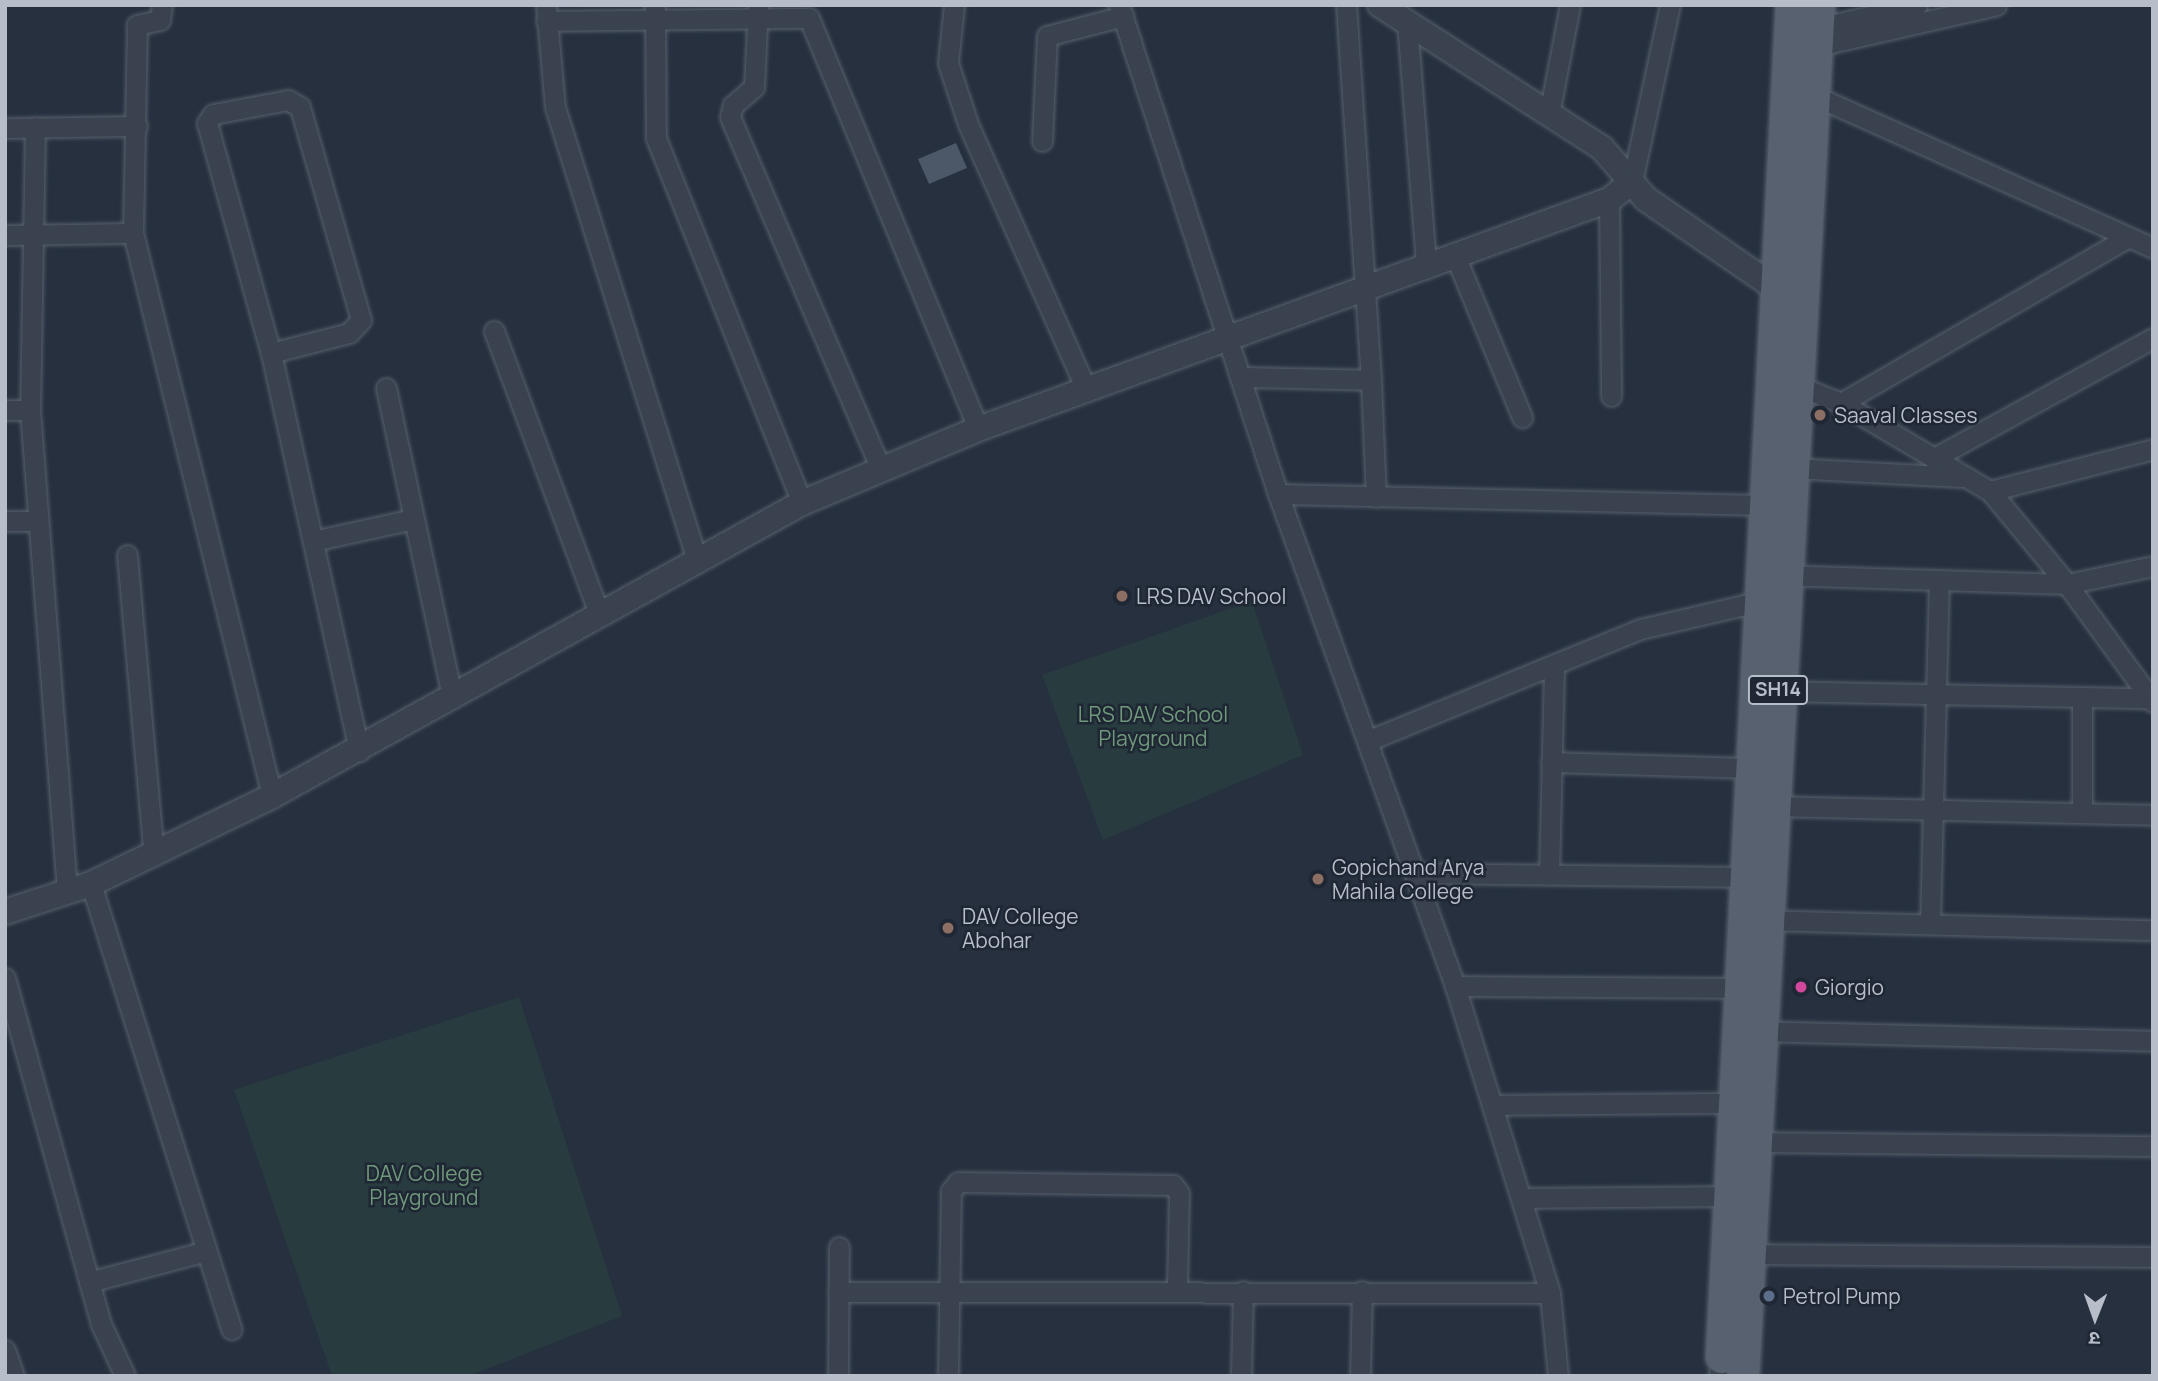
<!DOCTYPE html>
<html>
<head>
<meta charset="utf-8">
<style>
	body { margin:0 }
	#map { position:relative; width:2158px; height:1381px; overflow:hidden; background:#26303f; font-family:Manrope,"Noto Sans Devanagari",sans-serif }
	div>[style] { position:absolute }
	.green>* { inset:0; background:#283c40 }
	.building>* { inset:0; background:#4c5768 }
	.roads { filter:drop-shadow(0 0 2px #58606c) drop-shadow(0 0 2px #58606c) }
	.minor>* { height:19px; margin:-9.5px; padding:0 9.5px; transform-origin:9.5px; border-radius:9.5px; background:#3a424f }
	.tertiary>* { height:24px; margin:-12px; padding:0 12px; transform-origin:12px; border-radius:12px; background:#3a424f }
	.primary>* { height:32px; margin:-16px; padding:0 16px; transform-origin:16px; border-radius:16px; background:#58616f }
	.dots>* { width:19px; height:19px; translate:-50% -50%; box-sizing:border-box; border:4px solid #1f2734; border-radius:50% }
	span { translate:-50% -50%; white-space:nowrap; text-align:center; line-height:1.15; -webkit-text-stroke:5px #1f2734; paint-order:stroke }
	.shield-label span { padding:2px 5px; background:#1f2734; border:2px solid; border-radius:5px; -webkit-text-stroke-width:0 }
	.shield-label { font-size:19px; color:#b7bdc9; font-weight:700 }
	.poi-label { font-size:21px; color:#b7bdc9 }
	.left { translate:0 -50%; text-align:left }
	.park-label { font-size:21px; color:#6f997a }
	.frame { position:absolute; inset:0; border:7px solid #b7bdc9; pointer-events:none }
	.north { position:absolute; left:2060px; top:1283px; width:70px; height:70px; -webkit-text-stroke:5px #1f2734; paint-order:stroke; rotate:181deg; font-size:19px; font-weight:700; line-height:28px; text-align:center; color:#b7bdc9 }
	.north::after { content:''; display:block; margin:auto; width:24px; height:32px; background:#b7bdc9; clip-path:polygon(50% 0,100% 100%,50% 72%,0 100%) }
</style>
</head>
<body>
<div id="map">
	<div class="green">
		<i style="clip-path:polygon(1252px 601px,1303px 755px,1103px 840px,1042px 675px)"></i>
		<i style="clip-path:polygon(519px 997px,622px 1316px,468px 1376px,332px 1376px,234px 1090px)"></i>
	</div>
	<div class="building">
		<i style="clip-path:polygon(956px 143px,967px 168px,929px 184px,918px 159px)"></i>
	</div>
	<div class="roads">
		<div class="minor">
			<i style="left:162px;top:5px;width:15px;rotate:98deg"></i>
			<i style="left:160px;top:20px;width:24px;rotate:168deg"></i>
			<i style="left:137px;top:25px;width:208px;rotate:91.1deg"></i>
			<i style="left:133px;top:233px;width:580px;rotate:76.13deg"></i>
			<i style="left:546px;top:5px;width:102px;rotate:85deg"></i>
			<i style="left:555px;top:107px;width:473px;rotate:72.6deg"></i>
			<i style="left:655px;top:5px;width:133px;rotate:89.6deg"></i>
			<i style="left:656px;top:138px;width:393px;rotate:68.2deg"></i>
			<i style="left:954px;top:5px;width:58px;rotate:95.9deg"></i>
			<i style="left:948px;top:63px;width:64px;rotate:71.8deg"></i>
			<i style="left:968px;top:124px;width:290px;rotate:66deg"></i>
			<i style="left:1119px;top:5px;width:514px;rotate:71.99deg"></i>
			<i style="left:1278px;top:494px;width:523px;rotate:70.21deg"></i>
			<i style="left:1455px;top:986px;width:321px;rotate:72.8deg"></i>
			<i style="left:1550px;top:1293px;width:83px;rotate:84.5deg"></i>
			<i style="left:758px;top:6px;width:81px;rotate:92.8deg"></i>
			<i style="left:754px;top:87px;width:28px;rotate:139deg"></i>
			<i style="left:733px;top:105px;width:12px;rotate:104deg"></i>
			<i style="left:730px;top:117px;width:384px;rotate:66.8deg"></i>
			<i style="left:546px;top:21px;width:263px;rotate:-0.7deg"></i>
			<i style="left:809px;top:18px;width:444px;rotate:67.6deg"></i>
			<i style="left:1407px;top:22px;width:242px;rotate:85.5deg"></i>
			<i style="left:1809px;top:30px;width:111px;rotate:-13deg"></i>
			<i style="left:1809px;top:48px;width:192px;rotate:-12.9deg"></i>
			<i style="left:1813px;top:95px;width:373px;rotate:24.2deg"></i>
			<i style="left:1549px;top:114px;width:111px;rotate:-79.1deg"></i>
			<i style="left:35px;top:127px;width:283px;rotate:91deg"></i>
			<i style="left:30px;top:410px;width:483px;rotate:85.6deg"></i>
			<i style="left:5px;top:128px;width:132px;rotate:-0.9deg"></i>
			<i style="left:1042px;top:141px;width:105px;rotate:-87.3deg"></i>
			<i style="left:1047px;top:36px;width:79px;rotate:-14.7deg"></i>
			<i style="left:1632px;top:182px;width:181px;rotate:-77.9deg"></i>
			<i style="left:1609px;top:200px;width:196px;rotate:89.4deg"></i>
			<i style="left:5px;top:235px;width:128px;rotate:-0.9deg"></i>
			<i style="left:1454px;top:253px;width:178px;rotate:67.5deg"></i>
			<i style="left:494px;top:331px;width:301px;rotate:69.6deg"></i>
			<i style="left:271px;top:353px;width:81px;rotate:-14.4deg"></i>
			<i style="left:349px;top:333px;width:18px;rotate:-47deg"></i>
			<i style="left:361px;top:320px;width:222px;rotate:-106deg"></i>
			<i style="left:300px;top:107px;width:14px;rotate:-150deg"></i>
			<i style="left:288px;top:100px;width:76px;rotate:169.4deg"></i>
			<i style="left:213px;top:114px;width:11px;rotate:124deg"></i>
			<i style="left:207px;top:123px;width:239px;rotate:74.5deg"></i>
			<i style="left:271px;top:353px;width:408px;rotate:77.5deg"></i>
			<i style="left:1243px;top:377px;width:128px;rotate:1.3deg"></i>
			<i style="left:1371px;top:380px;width:376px;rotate:-93.8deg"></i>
			<i style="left:1371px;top:380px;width:117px;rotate:87.6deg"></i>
			<i style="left:1789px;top:382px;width:56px;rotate:22deg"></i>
			<i style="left:1841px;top:403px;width:173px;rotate:30.6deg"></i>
			<i style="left:1990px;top:491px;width:121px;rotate:50.4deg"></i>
			<i style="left:2067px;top:584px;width:146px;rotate:53.9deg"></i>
			<i style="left:386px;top:388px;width:316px;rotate:77.9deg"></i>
			<i style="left:1841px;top:403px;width:330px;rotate:-30deg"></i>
			<i style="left:5px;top:410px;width:25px"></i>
			<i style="left:1934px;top:458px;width:250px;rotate:-28.7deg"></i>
			<i style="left:1791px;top:468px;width:170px;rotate:3deg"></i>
			<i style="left:1990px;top:491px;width:168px;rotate:-14.4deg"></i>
			<i style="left:1278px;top:494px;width:486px;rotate:1.3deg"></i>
			<i style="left:5px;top:521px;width:30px"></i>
			<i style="left:313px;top:541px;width:102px;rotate:-12.4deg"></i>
			<i style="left:127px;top:555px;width:302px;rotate:84.9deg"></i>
			<i style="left:1778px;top:575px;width:289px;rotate:1.8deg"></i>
			<i style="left:2067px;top:584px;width:88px;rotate:-11.8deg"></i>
			<i style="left:1770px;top:691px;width:380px;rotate:1.1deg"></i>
			<i style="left:1367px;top:741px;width:295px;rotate:-22.3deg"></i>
			<i style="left:1640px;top:629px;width:120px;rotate:-13deg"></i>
			<i style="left:1551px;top:762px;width:198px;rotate:1.7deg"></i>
			<i style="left:1767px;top:806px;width:386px;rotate:1.3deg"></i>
			<i style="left:2082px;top:812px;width:115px;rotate:-90deg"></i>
			<i style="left:1417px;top:873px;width:327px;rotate:0.7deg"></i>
			<i style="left:1549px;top:874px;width:210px;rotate:-88.6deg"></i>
			<i style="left:91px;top:884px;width:467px;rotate:72.5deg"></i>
			<i style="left:1758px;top:920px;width:395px;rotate:1.5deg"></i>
			<i style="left:1930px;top:923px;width:342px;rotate:-88.5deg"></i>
			<i style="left:5px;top:978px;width:359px;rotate:74.5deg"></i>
			<i style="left:101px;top:1324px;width:57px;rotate:65.2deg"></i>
			<i style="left:1455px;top:986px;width:284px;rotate:0.4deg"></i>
			<i style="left:1752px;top:1031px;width:401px;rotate:1.4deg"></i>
			<i style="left:1492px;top:1105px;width:242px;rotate:-0.5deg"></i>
			<i style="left:1758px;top:1142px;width:395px;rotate:0.6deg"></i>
			<i style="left:1521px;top:1198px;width:210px;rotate:-0.5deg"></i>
			<i style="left:1741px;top:1254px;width:412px;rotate:0.4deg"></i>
			<i style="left:89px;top:1282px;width:121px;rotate:-14.8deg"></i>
			<i style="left:838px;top:1292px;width:712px;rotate:0.08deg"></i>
			<i style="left:5px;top:1350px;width:28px;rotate:71deg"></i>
			<i style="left:838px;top:1376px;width:129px;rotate:-89.6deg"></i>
			<i style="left:948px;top:1376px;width:185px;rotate:-89.1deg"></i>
			<i style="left:951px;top:1191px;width:11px;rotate:-52deg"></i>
			<i style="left:958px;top:1182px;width:215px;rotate:0.8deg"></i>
			<i style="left:1173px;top:1185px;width:10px;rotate:53deg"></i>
			<i style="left:1179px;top:1193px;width:98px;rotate:91.2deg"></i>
			<i style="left:1241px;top:1376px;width:85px;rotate:-88.7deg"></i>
			<i style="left:1360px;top:1376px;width:85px;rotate:-88.7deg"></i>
			<i style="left:1718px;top:1376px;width:8px;rotate:-67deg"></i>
		</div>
		<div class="tertiary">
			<i style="left:1380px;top:5px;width:264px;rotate:32.8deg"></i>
			<i style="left:1602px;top:148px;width:67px;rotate:49.2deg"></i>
			<i style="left:1646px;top:199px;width:163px;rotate:34.5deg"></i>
			<i style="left:5px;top:912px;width:90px;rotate:-18deg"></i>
			<i style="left:91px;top:884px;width:201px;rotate:-25.9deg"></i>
			<i style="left:272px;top:796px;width:606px;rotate:-28.94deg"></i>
			<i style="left:802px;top:503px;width:191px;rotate:-22.8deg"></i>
			<i style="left:978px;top:429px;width:671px;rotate:-19.95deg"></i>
			<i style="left:1609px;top:200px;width:29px;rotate:-38deg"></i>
		</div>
		<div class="primary">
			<i style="left:1722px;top:1357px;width:1354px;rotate:-87.04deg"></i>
			<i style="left:1743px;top:1376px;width:1373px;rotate:-86.83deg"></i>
		</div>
	</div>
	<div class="dots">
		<i style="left:1820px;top:415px;background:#8d6e63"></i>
		<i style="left:1122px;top:596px;background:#8d6e63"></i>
		<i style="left:1318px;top:879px;background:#8d6e63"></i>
		<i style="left:948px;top:928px;background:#8d6e63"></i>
		<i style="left:1801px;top:987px;background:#d1479c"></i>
		<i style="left:1769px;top:1296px;background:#5c6f8a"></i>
	</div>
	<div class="shield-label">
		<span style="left:1778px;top:690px">SH14</span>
	</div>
	<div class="poi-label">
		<span class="left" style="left:1834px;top:415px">Saaval Classes</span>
		<span class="left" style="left:1136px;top:596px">LRS DAV School</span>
		<span class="left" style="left:1332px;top:879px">Gopichand Arya<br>Mahila College</span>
		<span class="left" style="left:962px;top:928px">DAV College<br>Abohar</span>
		<span class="left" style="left:1815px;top:987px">Giorgio</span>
		<span class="left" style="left:1783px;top:1296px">Petrol Pump</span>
	</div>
	<div class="park-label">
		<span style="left:1153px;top:726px">LRS DAV School<br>Playground</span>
		<span style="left:424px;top:1185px">DAV College<br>Playground</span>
	</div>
	<div class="frame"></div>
	<div class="north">उ</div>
</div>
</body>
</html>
